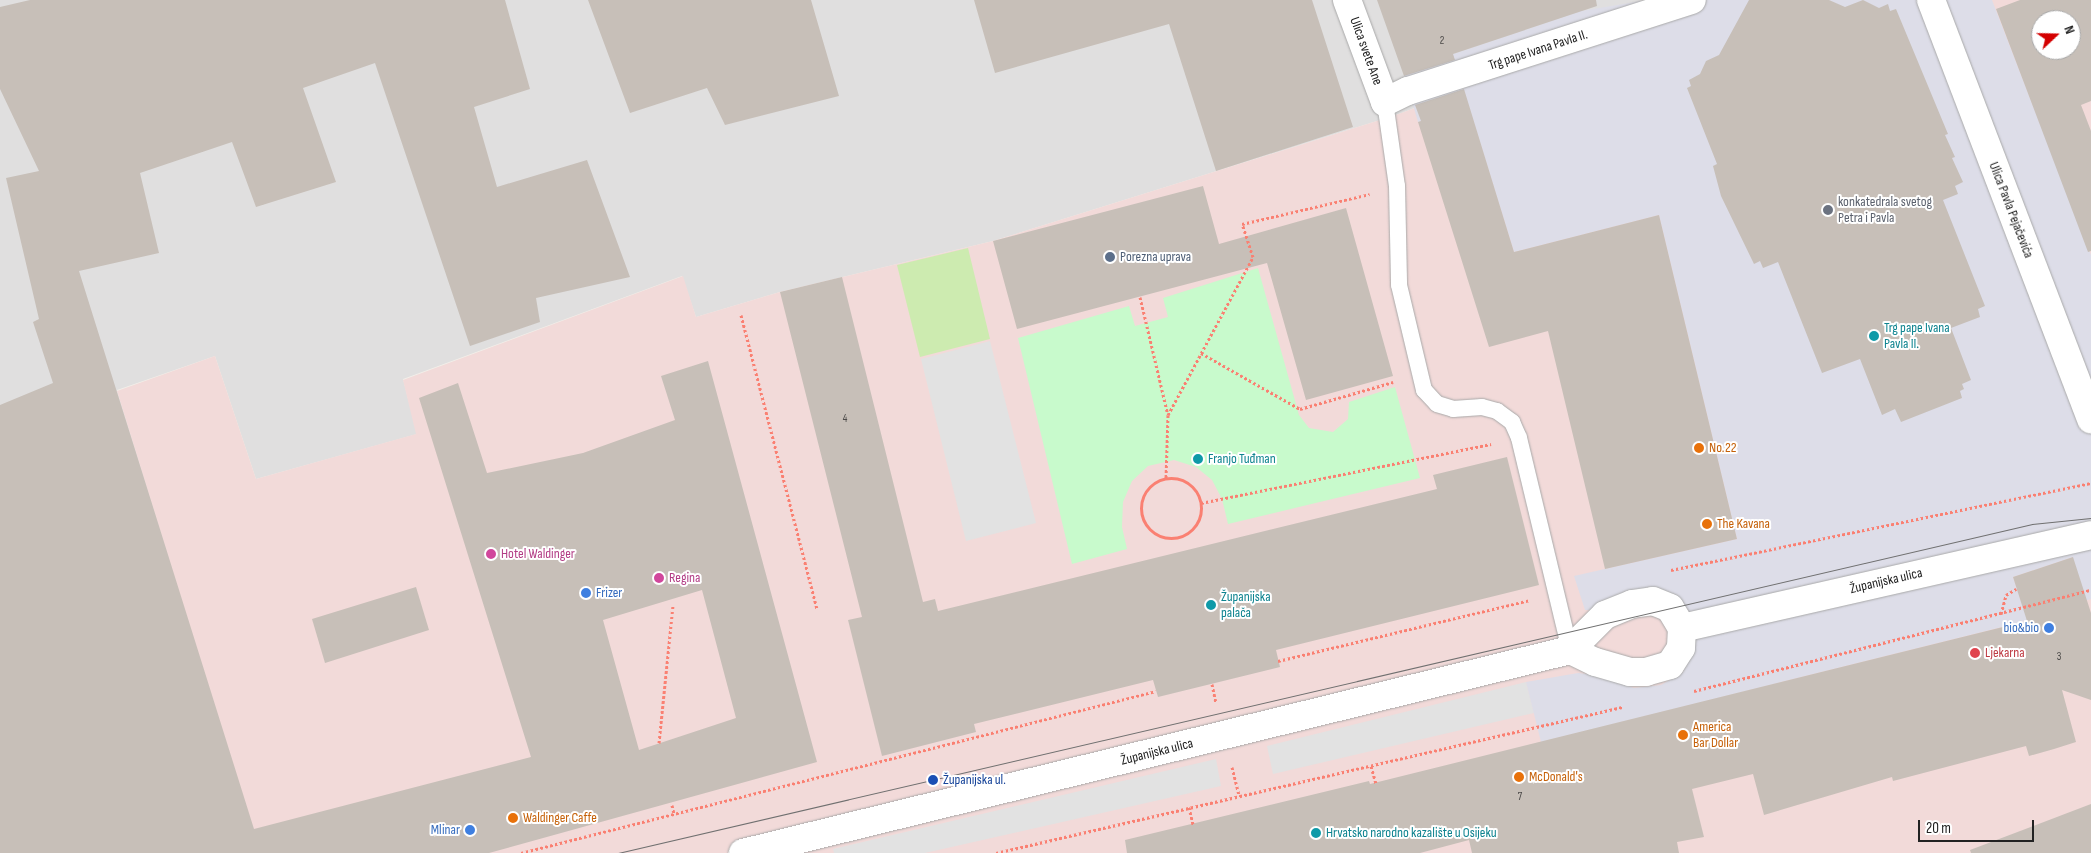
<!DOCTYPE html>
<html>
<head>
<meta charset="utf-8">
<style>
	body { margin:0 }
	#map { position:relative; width:2091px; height:853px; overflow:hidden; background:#f2efe9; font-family:"Sofia Sans Condensed",sans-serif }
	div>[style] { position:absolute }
	.residential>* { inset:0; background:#e0dfdf }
	.commercial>* { inset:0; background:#f2dad9 }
	.grass>* { inset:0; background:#cdebb0 }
	.park>* { inset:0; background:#c8facc }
	.parking>* { inset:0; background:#e2e2e2 }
	.plaza>* { inset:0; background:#dddde8 }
	.building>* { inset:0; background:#c7bfb8 }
	.path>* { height:3px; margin-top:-1.5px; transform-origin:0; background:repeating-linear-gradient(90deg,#fa8072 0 2.5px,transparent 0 5px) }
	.path>.ring { margin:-1.5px; padding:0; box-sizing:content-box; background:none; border:3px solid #fa8072; border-radius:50% }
	.roads { filter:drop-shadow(0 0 1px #a9a9a9) drop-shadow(0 0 1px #a9a9a9) }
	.lane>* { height:16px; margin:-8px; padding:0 8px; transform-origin:8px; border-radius:8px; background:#fff }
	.street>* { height:28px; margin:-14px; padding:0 14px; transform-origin:14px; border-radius:14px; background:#fff }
	.tram>* { height:1px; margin:-0.5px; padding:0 0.5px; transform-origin:0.5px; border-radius:0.5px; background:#707070 }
	.dots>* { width:14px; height:14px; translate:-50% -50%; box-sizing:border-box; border:2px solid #fff; border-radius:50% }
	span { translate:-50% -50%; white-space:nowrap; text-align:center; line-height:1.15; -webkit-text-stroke:4px #fff; paint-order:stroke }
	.number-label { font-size:11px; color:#4b4948 }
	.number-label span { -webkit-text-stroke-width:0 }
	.street-label { font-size:14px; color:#222 }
	.worship-label { font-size:14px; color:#5b616d }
	.left { translate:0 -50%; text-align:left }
	.service-label { font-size:14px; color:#4e5e75 }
	.culture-label { font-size:14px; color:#0d838f }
	.food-label { font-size:14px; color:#c56008 }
	.hotel-label { font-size:14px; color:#b23c85 }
	.shop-label { font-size:14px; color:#366cbe }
	.right { translate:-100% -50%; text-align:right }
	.health-label { font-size:14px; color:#be3a42 }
	.transit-label { font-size:14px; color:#164399 }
	.north { position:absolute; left:2031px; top:10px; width:50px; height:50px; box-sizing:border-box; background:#fff; border:1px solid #a7a7a7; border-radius:50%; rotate:69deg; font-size:14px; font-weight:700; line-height:20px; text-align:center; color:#222 }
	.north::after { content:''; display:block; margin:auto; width:18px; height:22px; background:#d40000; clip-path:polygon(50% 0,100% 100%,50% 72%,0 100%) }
	.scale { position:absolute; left:1918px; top:820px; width:116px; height:22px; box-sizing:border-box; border:2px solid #222; border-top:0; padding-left:6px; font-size:15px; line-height:18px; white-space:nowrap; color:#222; -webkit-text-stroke:4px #fff; paint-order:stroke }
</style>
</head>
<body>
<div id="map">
	<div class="residential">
		<i style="clip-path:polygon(0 0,1703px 0,1396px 115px,993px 241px,780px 292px,696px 317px,682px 276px,403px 379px,417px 434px,256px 479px,215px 356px,117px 390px,233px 764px,0 821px)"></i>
	</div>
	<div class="commercial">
		<i style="clip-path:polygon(evenodd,1703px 0,2091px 0,2091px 853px,0 853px,0 821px,232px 764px,117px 391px,215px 356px,256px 479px,416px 434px,403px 380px,683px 276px,696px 317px,780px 292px,993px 241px,1396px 115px,1703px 0,2041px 20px,2071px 20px,2071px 50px,2041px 50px,2041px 20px)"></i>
	</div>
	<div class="grass">
		<i style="clip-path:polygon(968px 248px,990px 339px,920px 357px,897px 265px)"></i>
	</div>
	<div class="park">
		<i style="clip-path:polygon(1258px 268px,1299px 415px,1309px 428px,1333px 432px,1348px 419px,1349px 402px,1395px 387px,1420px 478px,1228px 524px,1222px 499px,1212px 480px,1196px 467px,1174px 460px,1148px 466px,1132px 481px,1123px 502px,1122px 527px,1127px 549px,1072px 564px,1018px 338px,1129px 306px,1135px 326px,1168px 317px,1163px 298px)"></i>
	</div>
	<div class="parking">
		<i style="clip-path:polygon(990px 341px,1036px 523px,966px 541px,921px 359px)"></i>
		<i style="clip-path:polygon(1526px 682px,1534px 713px,1273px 774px,1267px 746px)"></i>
		<i style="clip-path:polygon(1216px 759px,1221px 786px,925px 853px,834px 853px,833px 849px)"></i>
	</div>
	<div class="plaza">
		<i style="clip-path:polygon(evenodd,1647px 0,1992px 0,2091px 255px,2091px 599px,2018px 623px,1541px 742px,1526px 682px,1578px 673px,1596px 675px,1634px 688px,1661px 685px,1683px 672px,1695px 643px,1688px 613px,1585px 610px,1574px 576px,1737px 539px,1659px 215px,1514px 252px,1469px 107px,1418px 122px,1403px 71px,1581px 11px,1647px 0,2073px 557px,2021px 601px,2013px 577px,2073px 557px)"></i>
	</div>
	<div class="building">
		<i style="clip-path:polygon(evenodd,30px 0,505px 0,530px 89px,474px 107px,497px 187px,587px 160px,630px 277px,536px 298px,540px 322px,470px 346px,375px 63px,303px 88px,336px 182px,256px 207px,232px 142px,140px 173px,159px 253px,79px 271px,254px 829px,531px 757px,419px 398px,458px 383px,487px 473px,583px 453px,675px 420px,661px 376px,708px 361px,817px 762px,489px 853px,0 853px,0 405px,53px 383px,33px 322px,39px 319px,6px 178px,39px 171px,0 89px,0 7px,30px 0,702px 590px,736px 718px,639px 750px,603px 620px,702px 590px)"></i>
		<i style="clip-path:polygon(588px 0,811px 0,839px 96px,725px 125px,707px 88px,630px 113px)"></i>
		<i style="clip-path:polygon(974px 0,1312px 0,1353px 127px,1216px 171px,1169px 24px,995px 73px)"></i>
		<i style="clip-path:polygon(1377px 0,1596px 0,1597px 6px,1453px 54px,1455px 60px,1404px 76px)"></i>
		<i style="clip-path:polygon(1749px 0,1829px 0,1845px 7px,1863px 0,1879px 8px,1888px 4px,1890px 11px,1896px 9px,1948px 134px,1945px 135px,1955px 157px,1952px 158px,1963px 182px,1955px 186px,1958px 194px,1943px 200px,1985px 306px,1978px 309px,1980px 317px,1951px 328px,1971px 380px,1962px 384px,1964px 389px,1960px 391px,1962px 398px,1901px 422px,1895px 409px,1882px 415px,1860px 359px,1822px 373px,1778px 262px,1763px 268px,1760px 261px,1754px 264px,1721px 196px,1713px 166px,1717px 164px,1687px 88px,1691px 86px,1689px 80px,1700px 74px,1706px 61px,1719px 55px)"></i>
		<i style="clip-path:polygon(evenodd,2020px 0,2091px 0,2091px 101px,2081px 105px,2091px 131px,2091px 251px,2088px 252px,1996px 9px,2020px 0,2041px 20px,2071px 20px,2071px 50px,2041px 50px,2041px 20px)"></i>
		<i style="clip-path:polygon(1464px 89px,1514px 252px,1659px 215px,1737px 539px,1605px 569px,1548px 331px,1489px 347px,1418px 122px,1421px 121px,1415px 105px)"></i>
		<i style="clip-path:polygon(1203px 186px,1219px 244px,1346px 208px,1393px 376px,1306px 400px,1267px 263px,1017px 329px,993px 241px)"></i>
		<i style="clip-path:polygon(842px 277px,923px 602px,935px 599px,938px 611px,1437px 489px,1433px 475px,1507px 457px,1539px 585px,1276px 650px,1280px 667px,1158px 697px,1153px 680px,974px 724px,976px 732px,882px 756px,848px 620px,862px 617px,780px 292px)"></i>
		<i style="clip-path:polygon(2073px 557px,2091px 613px,2091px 700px,2062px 690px,2076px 742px,2054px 749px,2029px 756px,2026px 746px,1893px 781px,1892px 777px,1764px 815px,1753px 774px,1692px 789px,1704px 837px,1677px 842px,1679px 853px,1472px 853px,1469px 840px,1420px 853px,1127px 853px,1125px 840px,1369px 781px,1370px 784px,2027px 621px,2013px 577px)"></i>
		<i style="clip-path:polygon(416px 587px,429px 630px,325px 663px,312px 619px)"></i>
		<i style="clip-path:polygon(2091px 804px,2091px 853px,1971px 853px,1970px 850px)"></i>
	</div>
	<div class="path">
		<i style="left:1140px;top:297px;width:121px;rotate:76.7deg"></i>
		<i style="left:1168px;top:415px;width:63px;rotate:91.8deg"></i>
		<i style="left:741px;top:315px;width:304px;rotate:75.5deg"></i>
		<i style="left:1201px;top:353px;width:114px;rotate:29.5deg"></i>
		<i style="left:1300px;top:409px;width:97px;rotate:-16.2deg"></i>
		<i style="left:1168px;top:415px;width:179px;rotate:-61.7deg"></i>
		<i style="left:1253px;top:257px;width:35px;rotate:-108deg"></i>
		<i style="left:1242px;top:224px;width:131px;rotate:-13.2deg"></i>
		<i class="ring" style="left:1141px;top:478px;width:57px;height:57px"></i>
		<i style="left:1201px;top:503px;width:296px;rotate:-11.5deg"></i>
		<i style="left:1671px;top:570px;width:429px;rotate:-11.7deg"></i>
		<i style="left:2001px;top:614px;width:20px;rotate:-75deg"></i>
		<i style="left:2006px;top:595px;width:12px;rotate:-31deg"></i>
		<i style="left:1278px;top:661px;width:259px;rotate:-13.6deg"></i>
		<i style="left:1212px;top:684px;width:19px;rotate:78deg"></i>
		<i style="left:1694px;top:691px;width:410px;rotate:-14.3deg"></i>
		<i style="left:659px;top:743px;width:138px;rotate:-84.2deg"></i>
		<i style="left:1371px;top:766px;width:18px;rotate:74deg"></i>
		<i style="left:1232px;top:767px;width:29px;rotate:76deg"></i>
		<i style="left:672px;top:805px;width:9px;rotate:77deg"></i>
		<i style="left:1189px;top:807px;width:18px;rotate:77deg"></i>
		<i style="left:521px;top:853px;width:655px;rotate:-14.31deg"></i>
		<i style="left:996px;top:853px;width:643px;rotate:-13.13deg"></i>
	</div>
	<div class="roads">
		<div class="lane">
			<i style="left:1385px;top:102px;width:85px;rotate:81.9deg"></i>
			<i style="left:1397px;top:186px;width:99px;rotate:88.8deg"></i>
			<i style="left:1399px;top:285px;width:108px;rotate:76.6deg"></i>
			<i style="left:1424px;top:390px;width:19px;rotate:47deg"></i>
			<i style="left:1437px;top:404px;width:17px;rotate:17deg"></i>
			<i style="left:1453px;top:409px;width:29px;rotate:-4deg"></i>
			<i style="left:1482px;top:407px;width:16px;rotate:15deg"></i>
			<i style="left:1497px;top:411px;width:19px;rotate:36deg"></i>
			<i style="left:1512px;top:422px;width:17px;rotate:66deg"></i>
			<i style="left:1519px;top:438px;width:218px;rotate:76.5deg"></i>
		</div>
		<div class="street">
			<i style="left:1347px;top:0;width:109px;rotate:69.6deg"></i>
			<i style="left:1385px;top:102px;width:25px;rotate:-26deg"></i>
			<i style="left:1408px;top:91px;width:298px;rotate:-17.8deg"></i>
			<i style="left:1931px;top:0;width:449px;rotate:69.1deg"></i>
			<i style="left:1653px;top:601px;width:18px;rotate:22deg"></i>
			<i style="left:1670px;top:608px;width:23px;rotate:59deg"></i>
			<i style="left:1682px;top:628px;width:20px;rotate:93deg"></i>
			<i style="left:1681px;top:648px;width:20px;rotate:123deg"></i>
			<i style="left:1670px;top:665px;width:25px;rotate:164deg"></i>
			<i style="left:1646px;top:672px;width:16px;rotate:180deg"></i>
			<i style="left:1630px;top:672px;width:36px;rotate:-164deg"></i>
			<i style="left:1595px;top:662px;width:28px;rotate:-154deg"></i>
			<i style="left:1570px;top:650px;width:49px;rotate:-45deg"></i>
			<i style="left:1605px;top:615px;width:29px;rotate:-22deg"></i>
			<i style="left:1632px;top:604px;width:21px;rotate:-8deg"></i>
			<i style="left:1682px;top:628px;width:419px;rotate:-12.8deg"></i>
			<i style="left:743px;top:853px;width:852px;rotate:-13.79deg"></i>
		</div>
	</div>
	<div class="tram">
		<i style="left:618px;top:853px;width:1452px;rotate:-13.1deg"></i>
		<i style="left:2032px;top:524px;width:59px;rotate:-5.8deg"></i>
	</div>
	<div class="dots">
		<i style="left:1828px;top:210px;background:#6b7280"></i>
		<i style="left:1110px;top:257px;background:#5c6f8a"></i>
		<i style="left:1874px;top:336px;background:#0f9aa8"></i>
		<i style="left:1699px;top:448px;background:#e8710a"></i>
		<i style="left:1198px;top:459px;background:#0f9aa8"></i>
		<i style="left:1707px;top:524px;background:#e8710a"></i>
		<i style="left:491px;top:554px;background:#d1479c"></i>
		<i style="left:659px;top:578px;background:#d1479c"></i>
		<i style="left:586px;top:593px;background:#3f7fe0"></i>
		<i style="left:1211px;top:605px;background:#0f9aa8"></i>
		<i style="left:2049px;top:628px;background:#3f7fe0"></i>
		<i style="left:1975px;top:653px;background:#e0444e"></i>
		<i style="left:1683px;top:735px;background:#e8710a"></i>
		<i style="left:1519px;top:777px;background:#e8710a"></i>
		<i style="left:933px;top:780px;background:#1a4fb4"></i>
		<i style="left:513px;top:818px;background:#e8710a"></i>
		<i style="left:470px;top:830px;background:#3f7fe0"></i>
		<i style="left:1316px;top:833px;background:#0f9aa8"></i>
	</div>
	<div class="number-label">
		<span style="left:1442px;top:41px">2</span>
		<span style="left:845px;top:419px">4</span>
		<span style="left:2059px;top:657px">3</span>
		<span style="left:1520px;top:797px">7</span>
	</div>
	<div class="street-label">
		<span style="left:1538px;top:50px;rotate:-18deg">Trg pape Ivana Pavla II.</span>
		<span style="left:1366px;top:51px;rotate:70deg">Ulica svete Ane</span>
		<span style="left:2011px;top:210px;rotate:69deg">Ulica Pavla Pejačevića</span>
		<span style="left:1886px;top:581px;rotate:-13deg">Županijska ulica</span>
		<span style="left:1157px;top:752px;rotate:-14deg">Županijska ulica</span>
	</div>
	<div class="worship-label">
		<span class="left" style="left:1838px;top:210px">konkatedrala svetog<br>Petra i Pavla</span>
	</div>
	<div class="service-label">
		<span class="left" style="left:1120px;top:257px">Porezna uprava</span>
	</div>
	<div class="culture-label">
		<span class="left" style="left:1884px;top:336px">Trg pape Ivana<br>Pavla II.</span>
		<span class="left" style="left:1208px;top:459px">Franjo Tuđman</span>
		<span class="left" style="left:1221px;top:605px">Županijska<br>palača</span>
		<span class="left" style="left:1326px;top:833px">Hrvatsko narodno kazalište u Osijeku</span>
	</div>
	<div class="food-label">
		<span class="left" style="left:1709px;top:448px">No.22</span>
		<span class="left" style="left:1717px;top:524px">The Kavana</span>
		<span class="left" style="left:1693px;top:735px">America<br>Bar Dollar</span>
		<span class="left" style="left:1529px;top:777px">McDonald's</span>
		<span class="left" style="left:523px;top:818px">Waldinger Caffe</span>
	</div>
	<div class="hotel-label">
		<span class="left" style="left:501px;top:554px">Hotel Waldinger</span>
		<span class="left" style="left:669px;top:578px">Regina</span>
	</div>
	<div class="shop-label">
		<span class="left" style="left:596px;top:593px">Frizer</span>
		<span class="right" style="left:2039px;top:628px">bio&amp;bio</span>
		<span class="right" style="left:460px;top:830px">Mlinar</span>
	</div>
	<div class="health-label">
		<span class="left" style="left:1985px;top:653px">Ljekarna</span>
	</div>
	<div class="transit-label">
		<span class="left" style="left:943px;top:780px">Županijska ul.</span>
	</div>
	<div class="north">N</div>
	<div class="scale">20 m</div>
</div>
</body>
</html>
